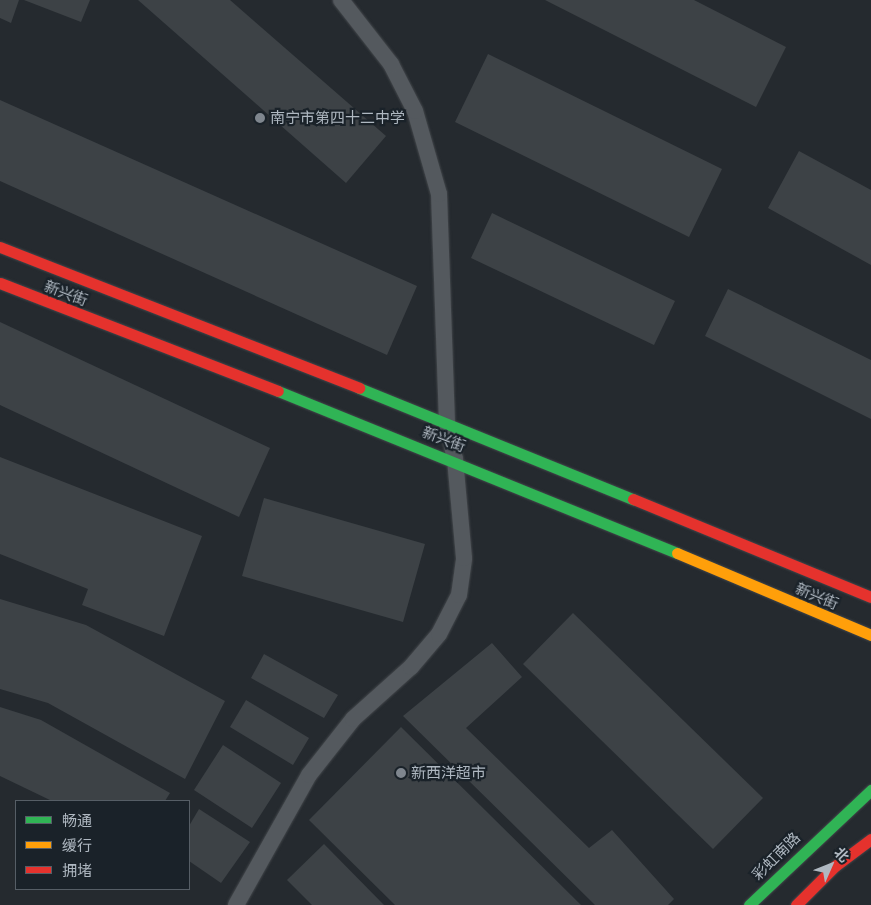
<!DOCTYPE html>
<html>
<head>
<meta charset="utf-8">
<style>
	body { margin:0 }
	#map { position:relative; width:871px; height:905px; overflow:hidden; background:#252a2f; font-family:Manrope,"Noto Sans SC",sans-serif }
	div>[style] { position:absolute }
	.building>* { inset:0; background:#3d4246 }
	.roads { filter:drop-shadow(0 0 1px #42464a) drop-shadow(0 0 1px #42464a) }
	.lane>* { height:16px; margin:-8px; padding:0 8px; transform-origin:8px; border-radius:8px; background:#54595e }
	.fast>* { height:11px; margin:-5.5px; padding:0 5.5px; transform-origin:5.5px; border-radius:5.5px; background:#30b455 }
	.slow>* { height:11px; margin:-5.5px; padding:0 5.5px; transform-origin:5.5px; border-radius:5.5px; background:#ff9f0a }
	.jam>* { height:11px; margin:-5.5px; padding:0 5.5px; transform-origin:5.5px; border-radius:5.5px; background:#e5322d }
	.dots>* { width:14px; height:14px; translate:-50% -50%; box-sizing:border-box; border:2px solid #1a2229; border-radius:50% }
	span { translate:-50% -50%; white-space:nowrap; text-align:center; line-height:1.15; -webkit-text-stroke:4.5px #1a2229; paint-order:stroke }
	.poi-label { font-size:15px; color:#afb8c1 }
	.left { translate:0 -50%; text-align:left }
	.street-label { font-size:15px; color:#afb8c1 }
	.legend { position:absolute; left:15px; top:800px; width:175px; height:90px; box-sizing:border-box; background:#1a2229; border:1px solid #565e66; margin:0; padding:6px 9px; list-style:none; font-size:15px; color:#afb8c1 }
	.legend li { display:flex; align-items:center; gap:10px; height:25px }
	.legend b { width:25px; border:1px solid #565e66 }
	.north { position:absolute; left:806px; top:840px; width:50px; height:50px; -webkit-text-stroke:4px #1a2229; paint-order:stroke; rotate:46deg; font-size:14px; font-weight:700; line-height:20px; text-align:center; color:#afb8c1 }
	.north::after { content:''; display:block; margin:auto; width:18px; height:22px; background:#afb8c1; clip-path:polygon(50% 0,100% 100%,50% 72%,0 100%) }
</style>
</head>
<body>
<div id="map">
	<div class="building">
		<i style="clip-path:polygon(0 0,19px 0,11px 23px,0 18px)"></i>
		<i style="clip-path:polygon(24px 0,90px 0,81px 22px)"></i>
		<i style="clip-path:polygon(138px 0,230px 0,386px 136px,346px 183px)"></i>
		<i style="clip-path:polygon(545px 0,694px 0,786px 47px,756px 107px)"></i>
		<i style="clip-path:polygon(488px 54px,722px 169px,689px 237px,455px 122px)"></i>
		<i style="clip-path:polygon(0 100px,417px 286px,387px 355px,0 181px)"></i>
		<i style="clip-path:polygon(799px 151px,871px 190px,871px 265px,768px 208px)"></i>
		<i style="clip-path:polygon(492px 213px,675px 301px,654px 345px,471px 258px)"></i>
		<i style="clip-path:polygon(728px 289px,871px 360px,871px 419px,705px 336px)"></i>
		<i style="clip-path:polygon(0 322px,270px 448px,239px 517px,0 405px)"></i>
		<i style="clip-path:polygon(0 457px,202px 536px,164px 636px,82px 605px,88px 589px,0 554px)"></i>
		<i style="clip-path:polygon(264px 498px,425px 544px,403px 622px,242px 576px)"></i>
		<i style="clip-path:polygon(0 599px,86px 625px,225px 701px,185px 779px,48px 703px,0 689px)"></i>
		<i style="clip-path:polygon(573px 613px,763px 798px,713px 849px,523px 664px)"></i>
		<i style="clip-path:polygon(492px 643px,522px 677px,466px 728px,589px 848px,612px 830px,674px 899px,668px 905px,595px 905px,403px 716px)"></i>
		<i style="clip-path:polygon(264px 654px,338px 695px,324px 718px,251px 678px)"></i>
		<i style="clip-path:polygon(246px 700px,309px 738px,293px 765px,230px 727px)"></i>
		<i style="clip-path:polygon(0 707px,41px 720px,170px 793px,165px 801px,52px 801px,0 776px)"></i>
		<i style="clip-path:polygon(401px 727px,581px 905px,395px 905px,309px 820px)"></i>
		<i style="clip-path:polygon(223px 745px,281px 783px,252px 828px,194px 790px)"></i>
		<i style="clip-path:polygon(199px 809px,250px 842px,221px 883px,189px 861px,189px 826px)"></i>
		<i style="clip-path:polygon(324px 844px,384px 905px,312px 905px,287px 880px)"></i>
	</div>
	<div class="roads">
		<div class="lane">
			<i style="left:236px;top:905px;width:149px;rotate:-60.7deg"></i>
			<i style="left:309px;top:775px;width:71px;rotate:-51.8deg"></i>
			<i style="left:353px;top:719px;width:78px;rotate:-41.9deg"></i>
			<i style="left:411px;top:667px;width:43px;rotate:-49.7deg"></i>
			<i style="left:439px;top:634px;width:44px;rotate:-62.9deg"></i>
			<i style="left:459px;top:595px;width:37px;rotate:-82deg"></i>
			<i style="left:464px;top:558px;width:99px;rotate:-95.2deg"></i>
			<i style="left:455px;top:459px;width:37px;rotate:-103deg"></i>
			<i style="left:447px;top:423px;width:229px;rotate:-92deg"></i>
			<i style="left:439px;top:194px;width:86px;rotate:-106.1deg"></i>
			<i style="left:415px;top:111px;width:53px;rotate:-117.1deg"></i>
			<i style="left:391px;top:64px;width:81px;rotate:-128deg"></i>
		</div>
		<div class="fast">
			<i style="left:359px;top:388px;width:296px;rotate:22.1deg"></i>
			<i style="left:278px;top:391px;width:431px;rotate:22.1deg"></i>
			<i style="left:749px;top:905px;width:168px;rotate:-43.3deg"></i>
		</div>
		<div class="slow">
			<i style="left:677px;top:553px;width:211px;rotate:22.9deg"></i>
		</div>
		<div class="jam">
			<i style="left:0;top:247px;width:386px;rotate:21.4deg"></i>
			<i style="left:0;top:283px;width:298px;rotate:21.2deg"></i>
			<i style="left:633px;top:499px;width:257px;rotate:22.4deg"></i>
			<i style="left:796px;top:905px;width:55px;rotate:-45deg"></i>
			<i style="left:835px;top:866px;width:45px;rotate:-36.9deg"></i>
		</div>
	</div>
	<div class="dots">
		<i style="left:260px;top:118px;background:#7f868e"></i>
		<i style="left:401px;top:773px;background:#7f868e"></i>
	</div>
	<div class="poi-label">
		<span class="left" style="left:270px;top:118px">南宁市第四十二中学</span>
		<span class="left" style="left:411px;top:773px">新西洋超市</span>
	</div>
	<div class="street-label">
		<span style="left:66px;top:293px;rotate:21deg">新兴街</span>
		<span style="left:444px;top:439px;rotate:21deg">新兴街</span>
		<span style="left:817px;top:596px;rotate:23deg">新兴街</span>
		<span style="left:776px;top:856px;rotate:-45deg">彩虹南路</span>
	</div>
	<ul class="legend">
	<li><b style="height:6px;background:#30b455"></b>畅通</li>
	<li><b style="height:6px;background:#ff9f0a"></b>缓行</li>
	<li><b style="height:6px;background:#e5322d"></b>拥堵</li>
	</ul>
	<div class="north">北</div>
</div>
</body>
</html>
